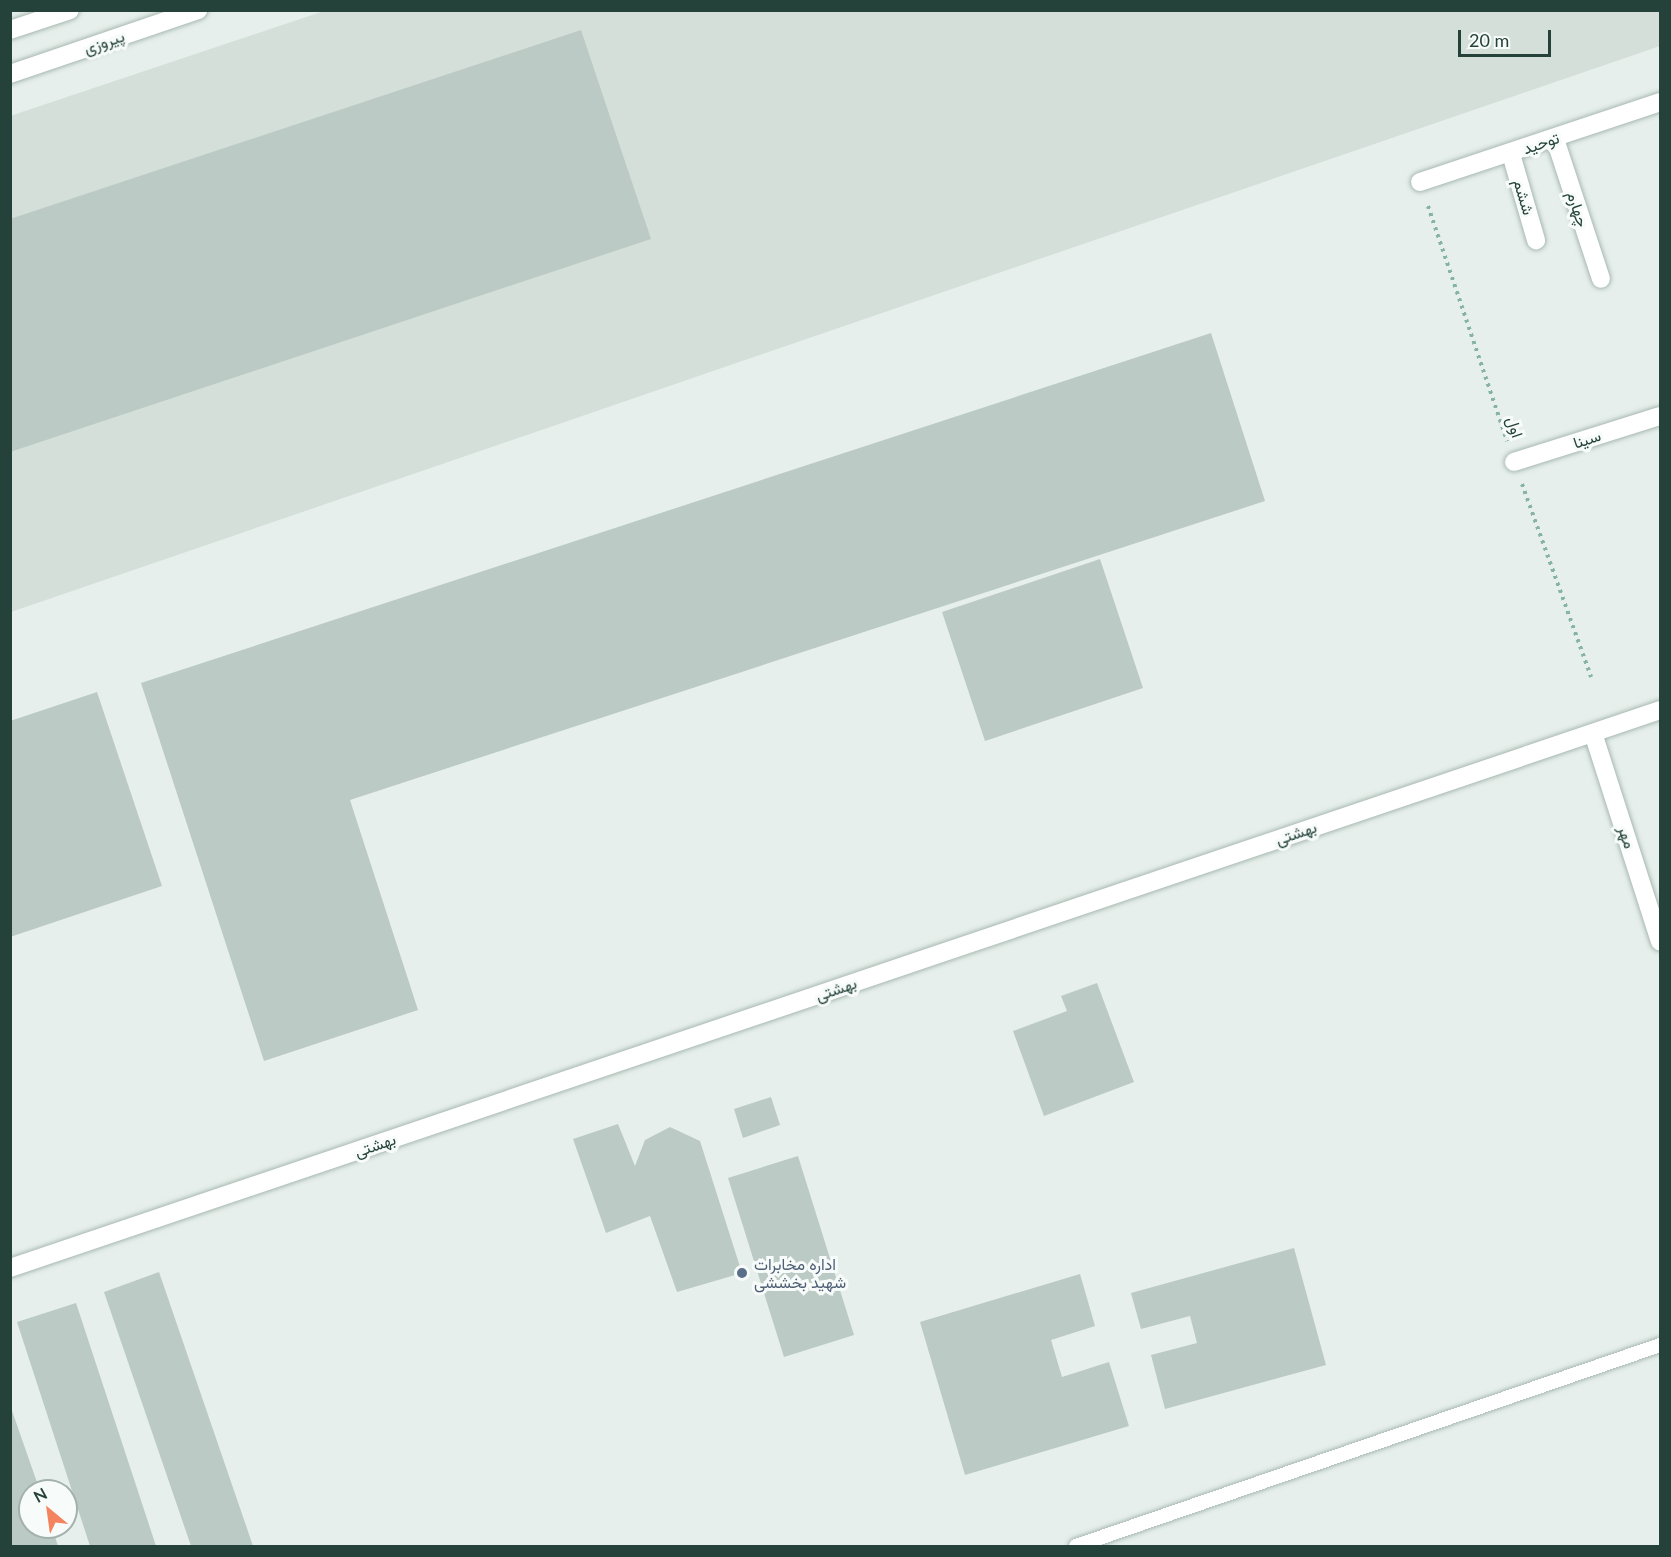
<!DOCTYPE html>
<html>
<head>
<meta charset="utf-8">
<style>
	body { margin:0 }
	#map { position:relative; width:1671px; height:1557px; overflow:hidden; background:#e6efeb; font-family:Lato,Vazirmatn,sans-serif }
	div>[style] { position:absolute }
	.built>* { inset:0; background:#d4dfda }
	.building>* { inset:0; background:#bbcac4 }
	.path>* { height:4px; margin-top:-2px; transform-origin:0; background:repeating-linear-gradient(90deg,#86b3a5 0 3px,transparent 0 7.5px) }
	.roads { filter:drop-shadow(0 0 2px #a8b8b2) drop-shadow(0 0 2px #a8b8b2) }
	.lane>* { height:14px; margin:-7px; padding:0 7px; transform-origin:7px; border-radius:7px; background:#fff }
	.street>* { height:18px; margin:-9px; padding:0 9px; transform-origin:9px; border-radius:9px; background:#fff }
	.secondary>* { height:18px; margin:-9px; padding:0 9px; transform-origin:9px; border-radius:9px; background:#fff }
	.dots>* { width:16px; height:16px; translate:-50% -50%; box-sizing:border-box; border:3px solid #f7fbf9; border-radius:50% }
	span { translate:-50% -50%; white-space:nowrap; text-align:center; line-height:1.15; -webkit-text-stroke:6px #f7fbf9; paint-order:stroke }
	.street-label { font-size:16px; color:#24423a }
	.service-label { font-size:16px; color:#4e5e75 }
	.left { translate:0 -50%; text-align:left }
	.frame { position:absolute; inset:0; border:12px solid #24423a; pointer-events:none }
	.north { position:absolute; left:18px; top:1479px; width:60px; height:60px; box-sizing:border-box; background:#f7fbf9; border:2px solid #a3b1ad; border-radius:50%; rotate:331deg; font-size:16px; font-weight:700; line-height:24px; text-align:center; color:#24423a }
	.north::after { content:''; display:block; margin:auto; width:21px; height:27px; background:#f4845f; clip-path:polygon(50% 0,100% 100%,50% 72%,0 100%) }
	.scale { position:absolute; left:1458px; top:30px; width:93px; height:27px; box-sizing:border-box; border:3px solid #24423a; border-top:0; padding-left:8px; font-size:18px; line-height:21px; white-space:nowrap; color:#24423a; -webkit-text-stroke:4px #f7fbf9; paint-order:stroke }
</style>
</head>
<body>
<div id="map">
	<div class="built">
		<i style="clip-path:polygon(324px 11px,1660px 11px,1660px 46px,11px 612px,10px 116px)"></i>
	</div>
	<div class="building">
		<i style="clip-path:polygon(581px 30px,651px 239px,10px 452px,10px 219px)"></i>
		<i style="clip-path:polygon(1211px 333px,1265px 501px,350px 800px,418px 1010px,264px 1061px,141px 683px)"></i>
		<i style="clip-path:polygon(1100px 559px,1143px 688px,985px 741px,942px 612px)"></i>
		<i style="clip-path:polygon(97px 692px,162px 886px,10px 937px,10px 721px)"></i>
		<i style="clip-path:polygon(1097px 983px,1134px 1082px,1044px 1116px,1013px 1031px,1067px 1011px,1061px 996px)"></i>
		<i style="clip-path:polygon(771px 1097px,780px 1125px,743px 1138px,734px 1109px)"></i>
		<i style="clip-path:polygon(618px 1124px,635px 1166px,645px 1140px,670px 1127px,700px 1141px,742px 1273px,677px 1292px,650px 1216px,606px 1233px,573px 1139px)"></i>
		<i style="clip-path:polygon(798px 1156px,854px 1335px,784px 1357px,728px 1178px)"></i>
		<i style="clip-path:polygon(1294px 1248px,1326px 1365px,1165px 1409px,1151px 1355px,1197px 1343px,1190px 1316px,1141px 1329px,1131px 1293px)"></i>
		<i style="clip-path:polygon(159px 1272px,253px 1546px,191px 1546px,104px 1292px)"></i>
		<i style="clip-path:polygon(1080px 1274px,1095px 1326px,1051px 1340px,1062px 1377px,1109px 1362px,1129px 1426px,965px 1475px,920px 1322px)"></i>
		<i style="clip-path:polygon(76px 1303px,156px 1546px,90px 1546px,17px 1322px)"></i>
		<i style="clip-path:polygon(10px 1405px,40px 1491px,30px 1491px,30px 1527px,52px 1527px,58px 1546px,10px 1546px)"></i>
	</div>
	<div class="path">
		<i style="left:1428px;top:206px;width:248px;rotate:71.4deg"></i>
		<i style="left:1522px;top:484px;width:205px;rotate:70.3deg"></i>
	</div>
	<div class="roads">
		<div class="lane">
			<i style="left:1076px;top:1546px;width:618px;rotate:-18.99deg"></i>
		</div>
		<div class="street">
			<i style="left:1555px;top:139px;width:147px;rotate:71.8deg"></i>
			<i style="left:1511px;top:154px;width:90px;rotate:73.8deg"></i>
			<i style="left:1420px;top:182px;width:253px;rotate:-18.4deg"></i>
			<i style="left:1514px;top:462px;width:153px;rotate:-17.5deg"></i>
			<i style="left:1593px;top:733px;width:219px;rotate:72.2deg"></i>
		</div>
		<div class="secondary">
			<i style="left:10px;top:30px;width:63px;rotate:-18.4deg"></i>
			<i style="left:10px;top:74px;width:199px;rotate:-18.8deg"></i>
			<i style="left:10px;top:1268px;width:1742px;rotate:-18.68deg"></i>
		</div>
	</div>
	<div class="dots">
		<i style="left:742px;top:1273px;background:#5c6f8a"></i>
	</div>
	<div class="street-label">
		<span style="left:104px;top:42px;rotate:-19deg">پیروزی</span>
		<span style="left:1541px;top:143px;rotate:-19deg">توحید</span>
		<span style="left:1524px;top:197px;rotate:73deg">ششم</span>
		<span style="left:1578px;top:209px;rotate:72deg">چهارم</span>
		<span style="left:1515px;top:427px;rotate:72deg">اول</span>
		<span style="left:1587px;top:439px;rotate:-18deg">سینا</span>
		<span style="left:1296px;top:833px;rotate:-19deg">بهشتی</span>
		<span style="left:1627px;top:837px;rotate:72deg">مهر</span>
		<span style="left:836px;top:989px;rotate:-19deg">بهشتی</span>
		<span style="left:375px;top:1145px;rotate:-19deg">بهشتی</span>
	</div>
	<div class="service-label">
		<span class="left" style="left:754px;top:1273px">اداره مخابرات<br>شهید بخششی</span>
	</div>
	<div class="frame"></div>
	<div class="north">N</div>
	<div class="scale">20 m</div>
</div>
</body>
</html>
